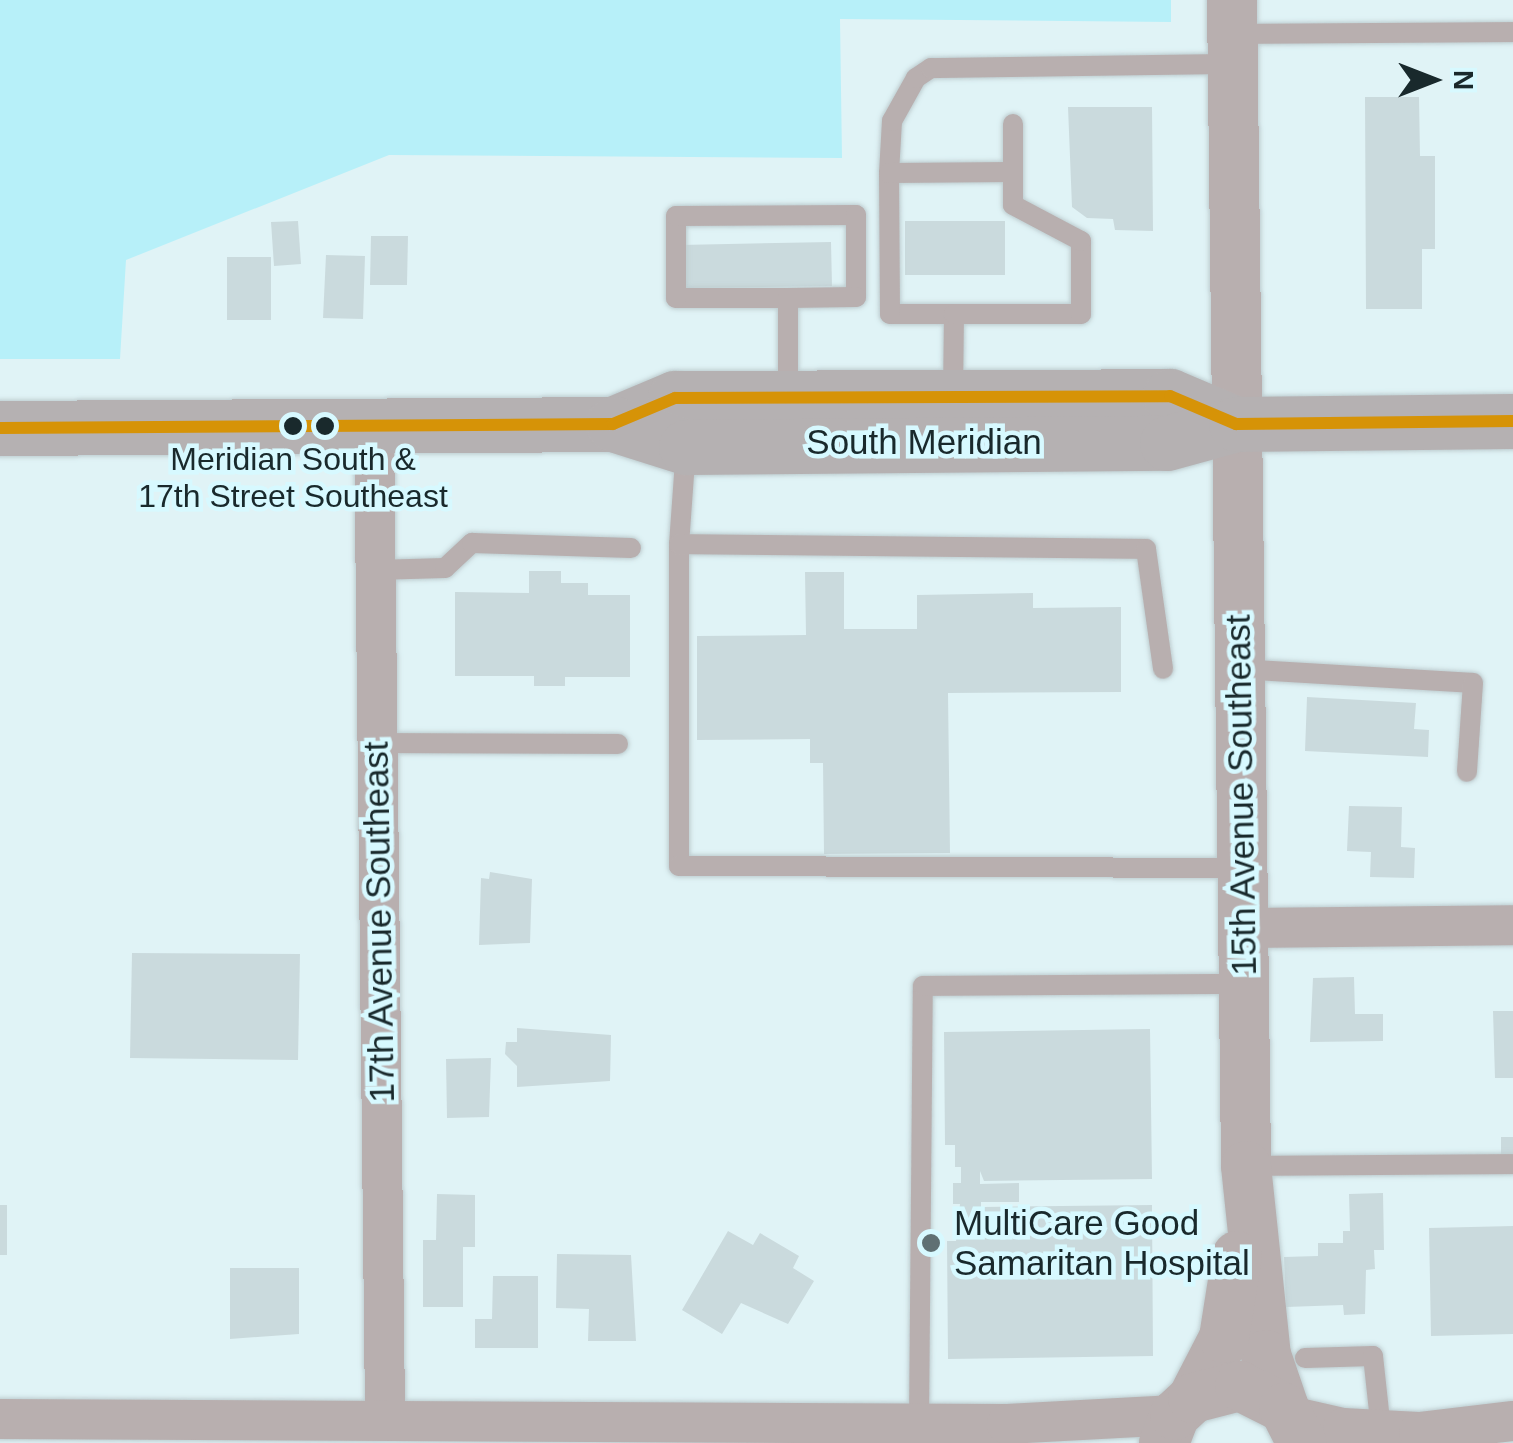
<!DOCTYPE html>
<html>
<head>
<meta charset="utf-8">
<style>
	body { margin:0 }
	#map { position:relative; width:1513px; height:1443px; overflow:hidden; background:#e0f3f6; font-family:Helvetica,sans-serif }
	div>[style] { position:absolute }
	.green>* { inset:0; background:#b7f0f9 }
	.building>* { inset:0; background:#cadadd }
	.roads { filter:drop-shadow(0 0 2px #becdd0) drop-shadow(0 0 2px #becdd0) }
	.service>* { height:20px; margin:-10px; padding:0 10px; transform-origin:10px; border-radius:10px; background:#b8afaf }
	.minor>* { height:40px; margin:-20px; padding:0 20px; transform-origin:20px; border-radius:20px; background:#b8afaf }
	.tertiary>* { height:50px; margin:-25px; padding:0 25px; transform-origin:25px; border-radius:25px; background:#b8afaf }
	.primary>* { height:55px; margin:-27.5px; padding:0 27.5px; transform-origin:27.5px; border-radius:27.5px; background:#b5b1b2 }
	.bus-1>* { height:12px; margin:-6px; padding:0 6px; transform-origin:6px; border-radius:6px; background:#d69307 }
	.dots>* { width:28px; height:28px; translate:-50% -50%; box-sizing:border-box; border:5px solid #d7f9ff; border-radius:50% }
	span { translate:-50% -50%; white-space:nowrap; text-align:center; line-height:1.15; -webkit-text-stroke:9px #d7f9ff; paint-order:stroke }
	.bus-label { font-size:32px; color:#19292c }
	.street-label { font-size:35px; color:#19292c }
	.poi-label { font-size:35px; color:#19292c }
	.left { translate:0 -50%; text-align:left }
	.north { position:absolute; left:1383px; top:30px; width:100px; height:100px; -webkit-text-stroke:8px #d7f9ff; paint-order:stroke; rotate:90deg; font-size:28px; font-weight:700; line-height:40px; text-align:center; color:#19292c }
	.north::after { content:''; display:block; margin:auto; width:35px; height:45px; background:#19292c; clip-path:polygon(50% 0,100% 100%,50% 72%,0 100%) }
</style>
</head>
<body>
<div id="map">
	<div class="green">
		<i style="clip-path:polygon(0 0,1171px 0,1171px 22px,840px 19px,842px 158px,389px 155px,126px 260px,120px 359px,0 359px)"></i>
	</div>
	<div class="building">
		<i style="clip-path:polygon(1365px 97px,1419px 97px,1420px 156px,1435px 156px,1435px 249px,1422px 249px,1422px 309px,1366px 309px)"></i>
		<i style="clip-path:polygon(1068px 107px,1152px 107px,1153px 231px,1115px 230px,1113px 219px,1087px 218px,1072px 207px)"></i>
		<i style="clip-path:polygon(298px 221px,301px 264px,274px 266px,271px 222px)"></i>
		<i style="clip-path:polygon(905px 221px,1005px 221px,1005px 275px,905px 275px)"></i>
		<i style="clip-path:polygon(371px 236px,408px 236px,407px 285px,370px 285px)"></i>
		<i style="clip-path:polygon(831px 242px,832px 286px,680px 288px,680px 245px)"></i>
		<i style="clip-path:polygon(326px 255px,365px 256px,363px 319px,323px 318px)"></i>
		<i style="clip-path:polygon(227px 257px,271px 257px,271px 320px,227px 320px)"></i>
		<i style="clip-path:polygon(529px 571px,561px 571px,561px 583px,588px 583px,588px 595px,630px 595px,630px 677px,565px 677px,565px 686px,534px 686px,534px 676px,455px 676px,455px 592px,529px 593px)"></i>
		<i style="clip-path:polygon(805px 572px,844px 572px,844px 629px,917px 629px,917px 595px,1033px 593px,1033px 608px,1121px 607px,1121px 692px,948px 693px,950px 853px,824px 854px,823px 763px,810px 763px,810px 739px,697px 740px,697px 636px,806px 635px)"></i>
		<i style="clip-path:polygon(1307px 697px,1416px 703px,1414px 729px,1429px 730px,1428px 757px,1305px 751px)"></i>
		<i style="clip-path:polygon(1349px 806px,1402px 807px,1401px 847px,1415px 848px,1414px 878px,1370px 877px,1371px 852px,1347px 851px)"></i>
		<i style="clip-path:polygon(490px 872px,532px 879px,530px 943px,479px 945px,481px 878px,489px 879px)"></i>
		<i style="clip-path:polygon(132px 953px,300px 954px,298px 1060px,130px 1058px)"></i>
		<i style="clip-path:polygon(1354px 977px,1355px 1014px,1383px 1014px,1383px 1041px,1310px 1042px,1313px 978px)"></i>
		<i style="clip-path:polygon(1493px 1011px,1513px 1011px,1513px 1078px,1495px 1078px)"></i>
		<i style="clip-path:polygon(517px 1028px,611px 1035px,610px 1081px,517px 1087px,517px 1066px,505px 1054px,506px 1042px,517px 1042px)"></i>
		<i style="clip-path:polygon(1150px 1029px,1152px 1179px,984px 1181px,980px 1171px,980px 1184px,1019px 1183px,1019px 1202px,981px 1202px,981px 1215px,984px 1207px,1152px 1205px,1153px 1356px,948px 1359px,947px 1241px,956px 1241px,960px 1204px,953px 1204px,953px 1183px,961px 1183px,961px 1167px,955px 1167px,955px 1145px,945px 1145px,944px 1032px)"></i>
		<i style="clip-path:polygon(491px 1058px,489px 1117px,447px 1118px,446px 1059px)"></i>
		<i style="clip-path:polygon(1501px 1137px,1513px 1137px,1513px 1158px,1501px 1158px)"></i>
		<i style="clip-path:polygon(1383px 1193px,1384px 1250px,1374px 1250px,1375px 1269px,1366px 1270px,1365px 1314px,1344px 1315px,1343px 1305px,1286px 1307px,1284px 1257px,1318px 1256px,1318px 1243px,1343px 1243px,1343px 1231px,1350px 1231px,1349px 1194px)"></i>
		<i style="clip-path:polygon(437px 1194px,475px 1195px,475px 1247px,463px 1247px,463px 1307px,423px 1307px,423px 1240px,436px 1240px)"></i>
		<i style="clip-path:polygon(0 1205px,7px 1205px,7px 1255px,0 1255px)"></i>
		<i style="clip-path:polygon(1513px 1226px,1513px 1334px,1431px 1336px,1429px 1228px)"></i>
		<i style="clip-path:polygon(728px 1231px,753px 1245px,760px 1233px,799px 1256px,793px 1268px,814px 1281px,788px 1324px,741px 1303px,722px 1334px,682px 1310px)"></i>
		<i style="clip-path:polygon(557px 1254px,631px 1255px,636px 1341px,588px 1341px,589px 1309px,556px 1308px)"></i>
		<i style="clip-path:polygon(230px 1268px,299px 1268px,299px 1334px,230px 1339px)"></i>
		<i style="clip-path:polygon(493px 1276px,538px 1276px,538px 1348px,475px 1348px,475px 1319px,492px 1319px)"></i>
	</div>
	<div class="roads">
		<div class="service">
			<i style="left:1234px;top:34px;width:279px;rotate:-0.4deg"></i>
			<i style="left:889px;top:173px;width:52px;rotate:-86.7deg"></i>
			<i style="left:892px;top:121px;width:49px;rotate:-60.8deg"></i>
			<i style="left:916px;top:78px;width:18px;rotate:-34deg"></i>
			<i style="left:931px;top:68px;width:302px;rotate:-0.8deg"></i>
			<i style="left:788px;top:298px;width:112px;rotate:180deg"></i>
			<i style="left:676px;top:298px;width:82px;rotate:-90deg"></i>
			<i style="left:676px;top:216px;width:180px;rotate:-0.3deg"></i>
			<i style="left:856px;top:215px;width:82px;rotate:90deg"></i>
			<i style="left:856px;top:297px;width:68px;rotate:179.2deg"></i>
			<i style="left:788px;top:298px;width:98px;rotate:90deg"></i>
			<i style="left:954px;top:314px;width:64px;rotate:180deg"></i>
			<i style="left:890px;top:314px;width:141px;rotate:-90.4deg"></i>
			<i style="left:889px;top:173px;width:124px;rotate:-0.5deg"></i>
			<i style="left:953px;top:395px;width:81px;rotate:-89.3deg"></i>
			<i style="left:954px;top:314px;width:127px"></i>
			<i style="left:1081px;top:314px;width:73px;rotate:-90deg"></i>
			<i style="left:1081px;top:241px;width:77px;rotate:-152.1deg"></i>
			<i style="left:1013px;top:205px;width:81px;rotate:-90deg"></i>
			<i style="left:686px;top:447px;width:97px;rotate:94.1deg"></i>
			<i style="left:679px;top:544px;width:322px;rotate:90deg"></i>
			<i style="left:679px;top:866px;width:563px;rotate:0.2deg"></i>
			<i style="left:679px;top:544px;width:467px;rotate:0.6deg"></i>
			<i style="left:1146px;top:549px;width:121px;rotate:81.9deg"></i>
			<i style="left:375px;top:570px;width:70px;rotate:-1.6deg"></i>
			<i style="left:445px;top:568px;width:37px;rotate:-43deg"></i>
			<i style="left:472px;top:543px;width:159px;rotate:1.8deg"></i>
			<i style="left:1240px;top:669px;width:233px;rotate:3.4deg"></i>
			<i style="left:1473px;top:683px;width:89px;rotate:93.9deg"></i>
			<i style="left:377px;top:743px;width:241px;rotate:0.2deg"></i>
			<i style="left:1246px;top:1166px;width:267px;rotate:-0.4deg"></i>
			<i style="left:1305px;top:1358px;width:68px;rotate:-1.7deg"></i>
			<i style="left:1373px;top:1356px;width:74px;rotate:83.8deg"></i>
			<i style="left:919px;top:1423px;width:437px;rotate:-89.5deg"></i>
			<i style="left:923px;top:986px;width:320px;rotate:-0.4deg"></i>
		</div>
		<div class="minor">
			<i style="left:374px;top:427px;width:990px;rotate:89.36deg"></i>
			<i style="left:1242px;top:928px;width:271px;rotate:-0.6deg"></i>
			<i style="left:1290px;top:1416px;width:54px;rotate:12.8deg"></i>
			<i style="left:1343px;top:1428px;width:76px;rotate:3deg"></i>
			<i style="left:1419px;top:1432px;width:95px;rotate:-6.7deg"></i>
			<i style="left:0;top:1419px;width:1007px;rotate:0.28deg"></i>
			<i style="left:1007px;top:1424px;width:168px;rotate:-3.1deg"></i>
		</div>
		<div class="tertiary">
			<i style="left:1232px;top:0;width:1166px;rotate:89.31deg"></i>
			<i style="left:1246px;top:1166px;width:190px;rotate:84deg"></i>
			<i style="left:1266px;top:1355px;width:56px;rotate:71.2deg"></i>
			<i style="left:1193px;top:1398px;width:68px;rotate:-62.7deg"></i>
			<i style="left:1224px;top:1338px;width:83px;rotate:-81deg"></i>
			<i style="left:1164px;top:1443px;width:30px;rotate:-69deg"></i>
			<i style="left:1175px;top:1415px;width:25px;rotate:-43deg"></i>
			<i style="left:1193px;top:1398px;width:49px;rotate:-14.3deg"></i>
			<i style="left:1240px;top:1386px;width:49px;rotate:26.6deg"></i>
			<i style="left:1284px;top:1408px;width:39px;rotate:63deg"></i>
		</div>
		<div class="primary">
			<i style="left:613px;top:424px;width:67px;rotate:-22.8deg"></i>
			<i style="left:675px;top:398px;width:495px;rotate:-0.2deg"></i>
			<i style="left:1170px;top:396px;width:72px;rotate:23deg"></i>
			<i style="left:0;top:428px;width:613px;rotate:-0.37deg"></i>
			<i style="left:613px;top:424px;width:77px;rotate:17.5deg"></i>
			<i style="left:686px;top:447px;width:481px;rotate:-0.5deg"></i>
			<i style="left:1167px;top:443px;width:72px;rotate:-15.4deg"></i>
			<i style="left:1236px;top:424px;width:277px;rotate:-0.6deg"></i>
		</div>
	</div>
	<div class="bus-1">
		<i style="left:0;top:428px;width:613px;rotate:-0.37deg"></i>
		<i style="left:613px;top:424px;width:67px;rotate:-22.8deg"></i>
		<i style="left:675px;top:398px;width:495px;rotate:-0.2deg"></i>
		<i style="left:1170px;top:396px;width:72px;rotate:23deg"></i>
		<i style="left:1236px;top:424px;width:277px;rotate:-0.6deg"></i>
	</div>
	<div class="dots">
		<i style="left:293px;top:426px;background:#19292c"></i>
		<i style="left:325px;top:426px;background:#19292c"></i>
		<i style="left:931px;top:1243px;background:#5f7073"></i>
	</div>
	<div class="bus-label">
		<span style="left:293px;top:478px">Meridian South &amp;<br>17th Street Southeast</span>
	</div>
	<div class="street-label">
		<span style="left:924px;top:442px">South Meridian</span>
		<span style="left:1241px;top:795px;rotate:-91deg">15th Avenue Southeast</span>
		<span style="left:379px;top:922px;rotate:-91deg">17th Avenue Southeast</span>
	</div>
	<div class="poi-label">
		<span class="left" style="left:954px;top:1243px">MultiCare Good<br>Samaritan Hospital</span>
	</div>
	<div class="north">N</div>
</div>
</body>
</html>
